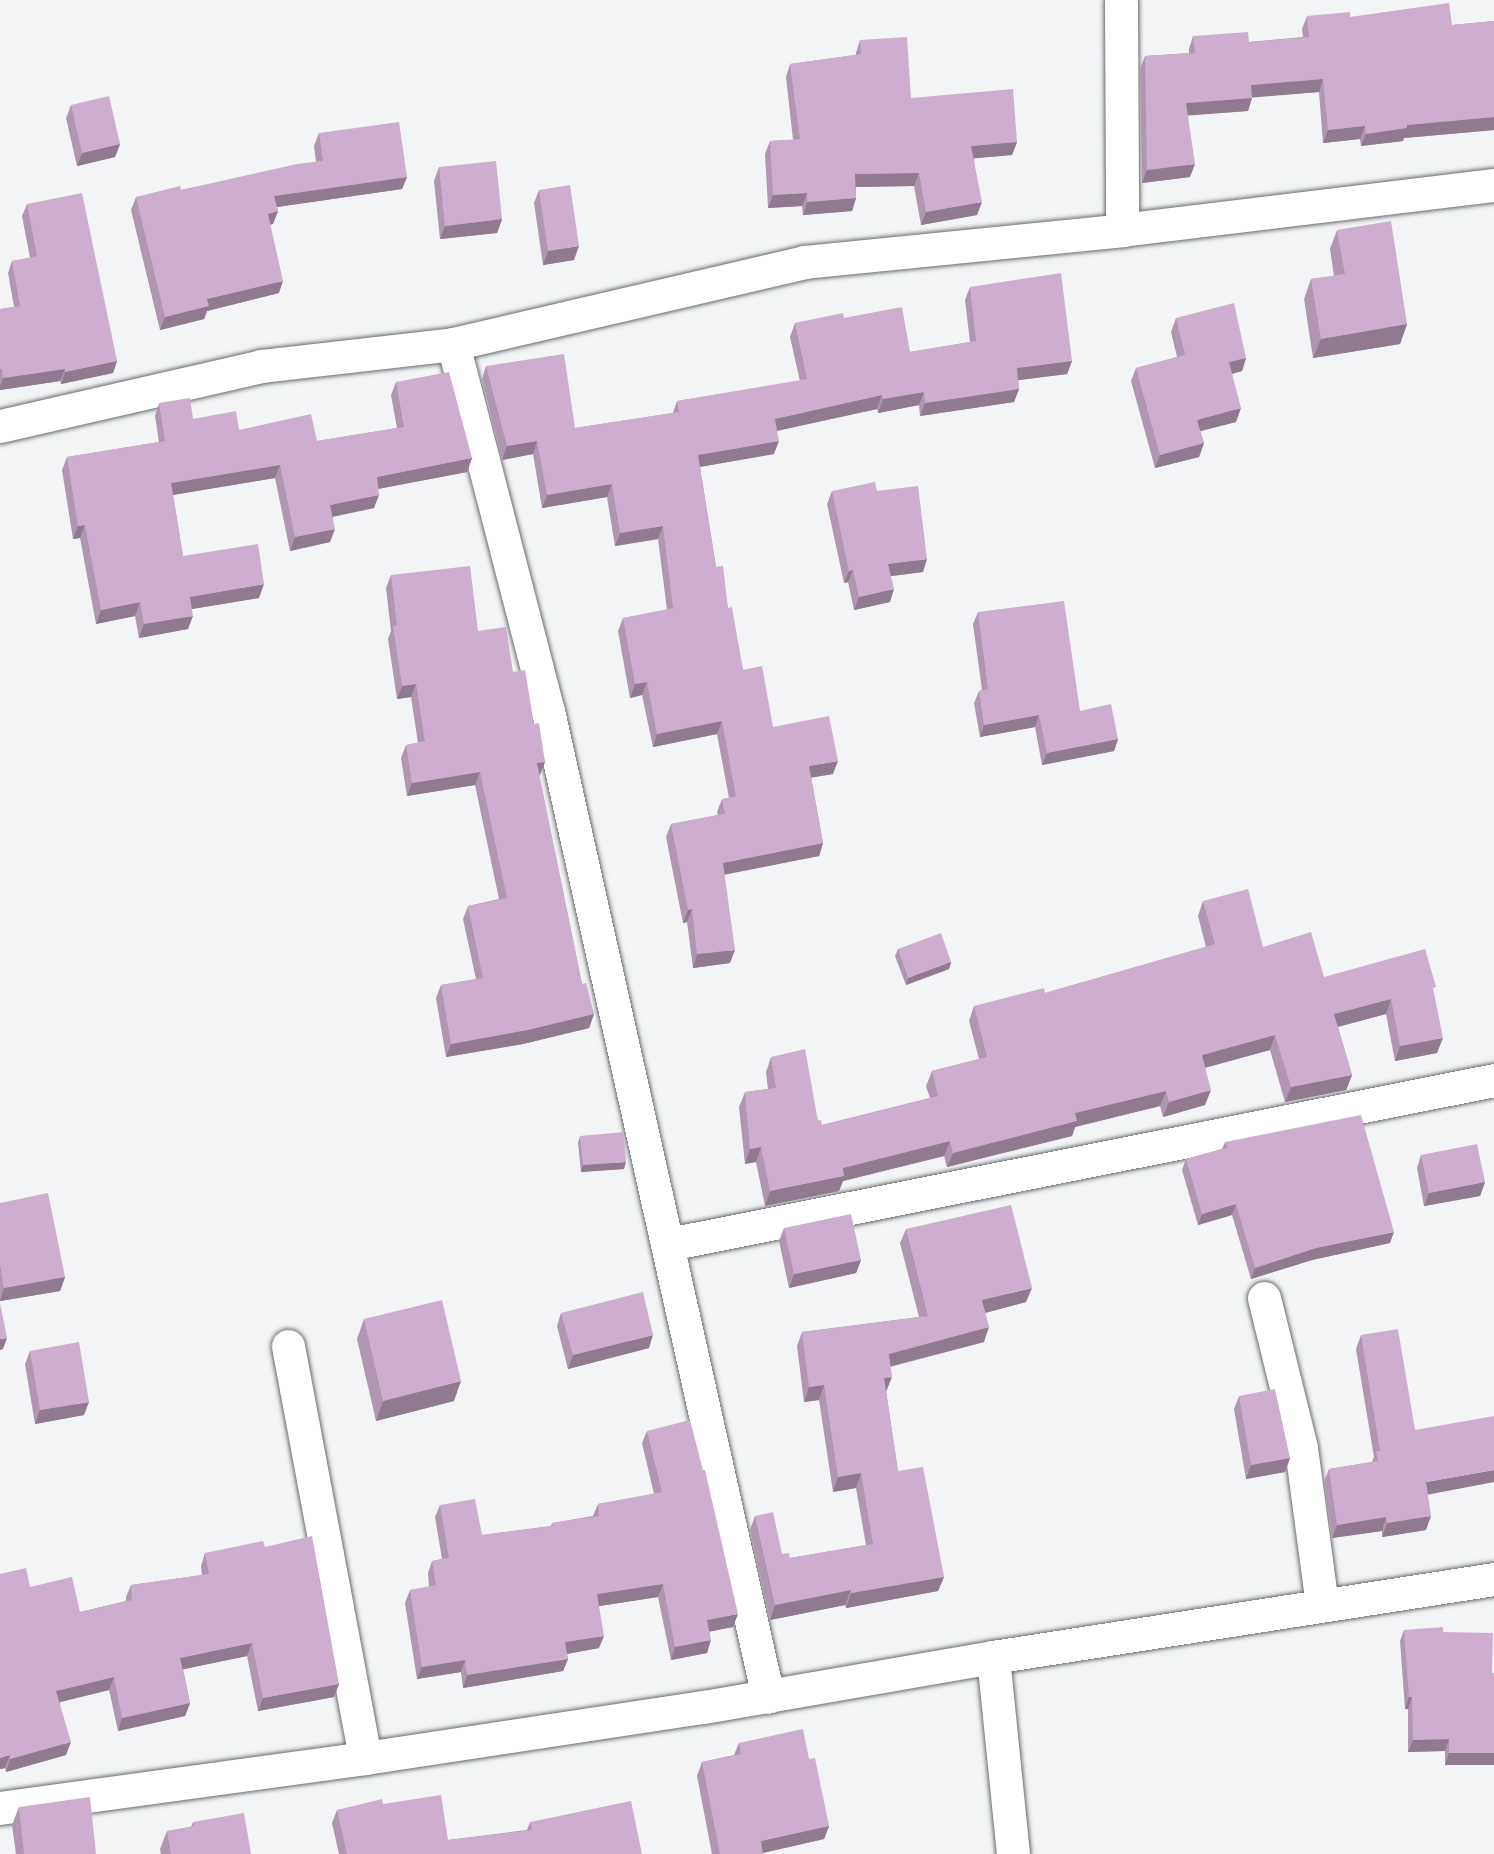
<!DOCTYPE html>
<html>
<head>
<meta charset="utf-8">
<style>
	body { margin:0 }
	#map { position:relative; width:1494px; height:1854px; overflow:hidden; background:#f2f4f5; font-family:Manrope,sans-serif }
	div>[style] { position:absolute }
	.roads { filter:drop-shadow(0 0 2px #6a6c6e) drop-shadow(0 0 2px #6a6c6e) }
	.minor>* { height:33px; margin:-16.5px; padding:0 16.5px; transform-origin:16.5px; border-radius:16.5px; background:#fff }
	.wall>* { inset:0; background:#b196b1 }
	.shaded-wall>* { inset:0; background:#907a90 }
	.building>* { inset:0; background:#ceaece }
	span { translate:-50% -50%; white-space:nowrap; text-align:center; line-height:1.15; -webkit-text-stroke:4.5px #fff; paint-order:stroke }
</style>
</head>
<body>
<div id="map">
	<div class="roads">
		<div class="minor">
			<i style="left:1121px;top:2px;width:228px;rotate:89.7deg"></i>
			<i style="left:453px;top:344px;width:379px;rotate:75.5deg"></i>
			<i style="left:548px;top:711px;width:1010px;rotate:77.42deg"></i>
			<i style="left:0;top:426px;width:268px;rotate:-12.9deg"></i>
			<i style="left:261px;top:366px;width:193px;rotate:-6.5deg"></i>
			<i style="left:453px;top:344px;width:360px;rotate:-13.1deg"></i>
			<i style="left:804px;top:262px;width:320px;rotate:-5.7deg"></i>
			<i style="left:1122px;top:230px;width:375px;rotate:-6.9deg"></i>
			<i style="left:669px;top:1244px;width:841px;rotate:-11.24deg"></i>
			<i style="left:1264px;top:1298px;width:154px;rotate:76.1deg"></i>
			<i style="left:1301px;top:1448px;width:158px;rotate:82.4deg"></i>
			<i style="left:288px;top:1346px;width:419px;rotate:79.4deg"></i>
			<i style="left:993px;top:1657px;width:198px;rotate:84.2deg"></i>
			<i style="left:0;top:1808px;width:368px;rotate:-7.8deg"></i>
			<i style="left:365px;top:1758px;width:343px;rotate:-8.6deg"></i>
			<i style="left:704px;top:1707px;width:293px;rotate:-9.8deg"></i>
			<i style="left:993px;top:1657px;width:507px;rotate:-8.85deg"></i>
		</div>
	</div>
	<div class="wall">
		<i style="clip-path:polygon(1307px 16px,1350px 17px,1452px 25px,1494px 21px,1494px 130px,1404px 138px,1403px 141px,1361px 146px,1360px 139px,1323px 143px,1319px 92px,1252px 97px,1248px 111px,1188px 115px,1190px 177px,1142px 183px,1140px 69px,1145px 56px,1189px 53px,1189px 49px,1193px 36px,1249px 42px,1303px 37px,1302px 29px)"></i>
		<i style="clip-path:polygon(860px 40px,911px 98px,1017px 142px,1012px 155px,974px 158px,977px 215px,921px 225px,914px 186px,856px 187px,856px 198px,852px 211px,803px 215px,802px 206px,768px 208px,765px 154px,770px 141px,793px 140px,786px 77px,790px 64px,856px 55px,856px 53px)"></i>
		<i style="clip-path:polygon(71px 105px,120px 144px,115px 157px,77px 166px,66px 118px)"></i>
		<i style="clip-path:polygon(319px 133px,407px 177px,402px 189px,277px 207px,278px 211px,273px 224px,270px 225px,279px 293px,207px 311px,204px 319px,160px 330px,131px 210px,136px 197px,181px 190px,316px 162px,314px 146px)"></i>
		<i style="clip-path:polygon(439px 167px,502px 219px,497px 233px,440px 239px,434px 181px)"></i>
		<i style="clip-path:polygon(539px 190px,574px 260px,543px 265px,534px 203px)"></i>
		<i style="clip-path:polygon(27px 204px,117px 361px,113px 373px,61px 384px,60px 381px,0 390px,0 309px,14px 307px,8px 273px,12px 261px,30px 258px,22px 216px)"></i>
		<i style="clip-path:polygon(1337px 230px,1407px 324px,1400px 344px,1313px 358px,1304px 299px,1311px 279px,1334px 276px,1330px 249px)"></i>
		<i style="clip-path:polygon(970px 287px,1072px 361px,1067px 374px,1018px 380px,1019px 389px,1014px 402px,920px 416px,919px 405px,878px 413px,877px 409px,777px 431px,774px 454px,700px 467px,716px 567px,728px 608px,743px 670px,773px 727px,833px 774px,811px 777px,823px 843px,819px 856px,724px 874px,730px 963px,693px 968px,687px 922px,683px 923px,666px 837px,671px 824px,718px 815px,717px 812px,722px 799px,729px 798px,717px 734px,653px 747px,642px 695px,630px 698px,618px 631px,623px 618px,667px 610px,658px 539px,615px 546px,607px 497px,542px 508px,533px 454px,502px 460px,482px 379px,486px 366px,575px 428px,673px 413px,677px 401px,800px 381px,790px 337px,795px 323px,844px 318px,910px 352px,970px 342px,965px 300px)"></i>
		<i style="clip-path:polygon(1176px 318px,1246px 358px,1242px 371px,1232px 374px,1236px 422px,1200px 431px,1204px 443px,1199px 457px,1155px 468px,1131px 381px,1136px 368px,1177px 357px,1171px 332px)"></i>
		<i style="clip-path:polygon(396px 382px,472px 458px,467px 472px,378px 489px,374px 508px,333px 517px,330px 542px,290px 551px,275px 478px,173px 495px,183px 556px,259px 598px,192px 609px,188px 629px,139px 638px,135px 616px,96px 624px,80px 538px,73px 539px,62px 470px,67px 457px,159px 442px,155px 416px,159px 403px,193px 419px,239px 430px,317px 441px,397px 428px,391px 395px)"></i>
		<i style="clip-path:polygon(832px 491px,877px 491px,923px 572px,891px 576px,890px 602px,854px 610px,848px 582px,844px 583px,827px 504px)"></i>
		<i style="clip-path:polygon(391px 575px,478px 631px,513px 672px,534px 724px,545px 762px,539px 775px,582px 984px,594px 1014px,589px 1028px,523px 1044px,446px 1057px,436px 998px,441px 985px,476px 979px,463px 919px,468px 906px,499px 899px,475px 785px,407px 796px,401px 758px,406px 745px,418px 743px,411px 697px,397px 699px,388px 639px,391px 631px,386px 588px)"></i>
		<i style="clip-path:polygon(978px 612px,1080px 711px,1118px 739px,1114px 751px,1042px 765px,1035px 727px,980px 737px,974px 703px,979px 691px,982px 690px,973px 624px)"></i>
		<i style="clip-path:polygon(1203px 901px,1263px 947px,1324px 977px,1434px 993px,1437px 1053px,1395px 1061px,1386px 1014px,1338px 1027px,1352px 1075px,1346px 1090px,1285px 1102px,1270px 1050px,1205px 1068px,1205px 1105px,1163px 1117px,1160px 1106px,1075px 1127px,1072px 1136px,947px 1167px,944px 1156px,843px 1181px,839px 1191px,765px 1206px,756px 1162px,745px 1164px,739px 1107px,745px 1092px,768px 1089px,766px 1072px,771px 1057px,822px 1125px,930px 1098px,926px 1086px,932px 1071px,979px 1059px,969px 1021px,974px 1006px,1045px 993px,1206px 947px,1198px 916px)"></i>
		<i style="clip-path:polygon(898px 949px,951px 962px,949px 969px,906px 985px,895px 956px)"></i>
		<i style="clip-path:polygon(580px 1136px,624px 1169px,581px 1172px,578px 1143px)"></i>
		<i style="clip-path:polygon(1225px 1142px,1390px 1243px,1312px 1260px,1251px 1279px,1232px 1215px,1198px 1225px,1182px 1170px,1186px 1159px,1222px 1149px)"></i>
		<i style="clip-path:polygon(1421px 1155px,1485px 1182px,1480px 1196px,1424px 1206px,1417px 1168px)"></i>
		<i style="clip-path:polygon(0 1203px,65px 1277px,60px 1291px,0 1301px)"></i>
		<i style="clip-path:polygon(784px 1228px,861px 1260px,856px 1273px,789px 1288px,779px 1241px)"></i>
		<i style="clip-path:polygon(906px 1229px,1026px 1302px,985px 1313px,984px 1342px,890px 1367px,886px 1391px,898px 1471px,944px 1577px,938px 1591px,846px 1608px,845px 1605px,770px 1620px,750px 1530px,755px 1516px,782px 1554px,790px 1558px,866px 1545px,856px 1488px,833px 1492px,819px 1400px,804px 1402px,797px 1346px,802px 1332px,919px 1317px,900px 1243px)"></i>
		<i style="clip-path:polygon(561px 1313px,649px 1348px,568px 1369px,557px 1326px)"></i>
		<i style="clip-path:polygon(364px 1319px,454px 1401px,376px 1421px,357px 1339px)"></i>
		<i style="clip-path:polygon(1361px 1335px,1415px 1430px,1427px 1494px,1426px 1530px,1382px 1537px,1382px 1531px,1332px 1538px,1324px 1482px,1329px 1469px,1372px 1462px,1374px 1457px,1356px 1349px)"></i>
		<i style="clip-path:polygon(30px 1351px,84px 1415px,35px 1424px,25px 1364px)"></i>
		<i style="clip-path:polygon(1239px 1396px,1290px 1458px,1285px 1472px,1246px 1479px,1234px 1409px)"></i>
		<i style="clip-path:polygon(647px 1431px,733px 1627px,710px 1631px,707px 1653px,671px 1660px,658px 1597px,599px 1606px,599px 1648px,567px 1654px,568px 1659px,563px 1671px,463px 1688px,461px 1672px,417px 1679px,405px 1603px,410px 1590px,429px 1587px,428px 1573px,432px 1561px,442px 1559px,435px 1517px,440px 1505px,482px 1535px,551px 1526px,552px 1523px,593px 1516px,598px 1504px,654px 1494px,642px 1443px)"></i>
		<i style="clip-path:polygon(265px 1547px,339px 1684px,334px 1697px,258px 1711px,247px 1656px,183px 1669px,190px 1703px,185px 1716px,118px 1731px,109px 1690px,60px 1702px,66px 1755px,6px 1772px,5px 1768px,0 1769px,0 1574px,30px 1587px,80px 1612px,126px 1601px,126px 1597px,131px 1585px,202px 1575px,201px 1566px,205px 1553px)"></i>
		<i style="clip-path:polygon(1404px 1630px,1443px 1632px,1492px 1673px,1494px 1673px,1494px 1765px,1445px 1765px,1445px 1751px,1408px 1752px,1408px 1709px,1405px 1709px,1400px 1641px)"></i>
		<i style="clip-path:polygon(739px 1743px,809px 1759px,829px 1826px,824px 1839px,763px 1853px,763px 1854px,712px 1854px,697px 1776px,702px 1762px,734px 1755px)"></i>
		<i style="clip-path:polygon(383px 1804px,448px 1840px,527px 1830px,530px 1822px,642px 1854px,339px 1854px,332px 1823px,337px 1810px)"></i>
		<i style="clip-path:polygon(19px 1807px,96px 1854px,16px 1854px,12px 1825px)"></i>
		<i style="clip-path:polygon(193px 1822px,251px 1854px,161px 1854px,160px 1849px,167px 1831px,191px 1827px)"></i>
	</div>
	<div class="shaded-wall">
		<i style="clip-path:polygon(1323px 79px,1319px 92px,1247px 98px,1251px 85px)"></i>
		<i style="clip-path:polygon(1252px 98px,1248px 111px,1182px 116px,1186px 103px)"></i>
		<i style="clip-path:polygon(1494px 117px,1494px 130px,1404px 138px,1403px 141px,1361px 146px,1366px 134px,1407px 125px)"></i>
		<i style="clip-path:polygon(1365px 126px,1360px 139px,1323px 143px,1328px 130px)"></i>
		<i style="clip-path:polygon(1017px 142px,1012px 155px,967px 159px,971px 146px)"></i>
		<i style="clip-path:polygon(120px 144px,115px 157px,77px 166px,82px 153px)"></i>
		<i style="clip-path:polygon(1195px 164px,1190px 177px,1142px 183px,1147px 170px)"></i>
		<i style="clip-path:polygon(919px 173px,914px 186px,850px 187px,855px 174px)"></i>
		<i style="clip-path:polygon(407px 177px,402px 189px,270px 208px,274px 196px)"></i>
		<i style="clip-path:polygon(807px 193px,802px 206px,768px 208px,773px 195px)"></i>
		<i style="clip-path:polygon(856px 198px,852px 211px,803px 215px,807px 202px)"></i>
		<i style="clip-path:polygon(982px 202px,977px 215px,921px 225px,926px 212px)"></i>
		<i style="clip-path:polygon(278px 211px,273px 224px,263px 226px,268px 214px)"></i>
		<i style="clip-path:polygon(502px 219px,497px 233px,440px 239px,445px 226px)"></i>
		<i style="clip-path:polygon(579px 246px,574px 260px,543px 265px,548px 251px)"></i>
		<i style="clip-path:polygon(283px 281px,279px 293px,207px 311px,204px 319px,160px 330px,165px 317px,207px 299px)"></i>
		<i style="clip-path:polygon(1407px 324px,1400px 344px,1313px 358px,1321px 339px)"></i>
		<i style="clip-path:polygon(1246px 358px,1242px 371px,1224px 376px,1229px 362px)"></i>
		<i style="clip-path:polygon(117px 361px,113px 373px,61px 384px,65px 372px)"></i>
		<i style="clip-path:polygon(1072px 361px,1067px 374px,1012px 381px,1017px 368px)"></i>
		<i style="clip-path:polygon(65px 369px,60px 381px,0 390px,0 387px,3px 378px)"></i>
		<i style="clip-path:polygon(1019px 389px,1014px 402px,920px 416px,925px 403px)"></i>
		<i style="clip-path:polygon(924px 392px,919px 405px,878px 413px,883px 399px)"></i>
		<i style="clip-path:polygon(882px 395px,877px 409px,771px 432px,775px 419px)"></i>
		<i style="clip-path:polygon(1241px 408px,1236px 422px,1193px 433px,1197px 420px)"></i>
		<i style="clip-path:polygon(537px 441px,533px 454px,502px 460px,507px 446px)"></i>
		<i style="clip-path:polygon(779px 441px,774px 454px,693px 468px,698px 455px)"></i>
		<i style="clip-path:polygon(1204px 443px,1199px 457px,1155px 468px,1160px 455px)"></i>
		<i style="clip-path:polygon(472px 458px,467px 472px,372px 490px,377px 477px)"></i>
		<i style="clip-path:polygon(280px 465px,275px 478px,166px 496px,171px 483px)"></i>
		<i style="clip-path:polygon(612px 484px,607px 497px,542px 508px,547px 495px)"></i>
		<i style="clip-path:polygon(379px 495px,374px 508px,325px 518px,330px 505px)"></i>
		<i style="clip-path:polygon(85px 525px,80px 538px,73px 539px,78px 526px)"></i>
		<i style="clip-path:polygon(663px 526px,658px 539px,615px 546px,620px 533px)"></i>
		<i style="clip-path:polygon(335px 529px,330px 542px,290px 551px,295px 537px)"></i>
		<i style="clip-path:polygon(927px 559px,923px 572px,884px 577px,888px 564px)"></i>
		<i style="clip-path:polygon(853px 570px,848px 582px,844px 583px,849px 571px)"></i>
		<i style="clip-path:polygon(264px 584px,259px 598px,185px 610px,190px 597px)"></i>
		<i style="clip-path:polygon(894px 589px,890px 602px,854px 610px,859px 597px)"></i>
		<i style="clip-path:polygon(140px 602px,135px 616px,96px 624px,101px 610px)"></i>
		<i style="clip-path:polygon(193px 616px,188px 629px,139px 638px,144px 624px)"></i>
		<i style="clip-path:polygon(647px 682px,642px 695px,630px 698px,635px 684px)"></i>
		<i style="clip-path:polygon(416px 684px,411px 697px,397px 699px,402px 686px)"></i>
		<i style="clip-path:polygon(1039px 715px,1035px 727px,980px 737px,984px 725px)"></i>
		<i style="clip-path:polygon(722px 721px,717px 734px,653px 747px,657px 734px)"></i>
		<i style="clip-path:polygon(1118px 739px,1114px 751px,1042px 765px,1047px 753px)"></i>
		<i style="clip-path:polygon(838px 761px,833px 774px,804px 779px,809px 766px)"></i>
		<i style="clip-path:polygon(545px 762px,540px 775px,532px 776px,537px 763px)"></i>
		<i style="clip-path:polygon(480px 772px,475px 785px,407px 796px,412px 783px)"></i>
		<i style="clip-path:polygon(823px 843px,819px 856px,718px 876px,723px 863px)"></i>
		<i style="clip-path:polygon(692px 909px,687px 922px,683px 923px,688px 910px)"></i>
		<i style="clip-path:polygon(735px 950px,730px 963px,693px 968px,697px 954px)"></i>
		<i style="clip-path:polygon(951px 962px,949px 969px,906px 985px,908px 978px)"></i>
		<i style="clip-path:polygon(1391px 999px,1386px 1014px,1329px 1029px,1334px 1014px)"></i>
		<i style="clip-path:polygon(594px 1014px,589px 1028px,523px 1044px,446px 1057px,451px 1044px)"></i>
		<i style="clip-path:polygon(1275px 1035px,1270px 1050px,1196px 1070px,1202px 1055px)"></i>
		<i style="clip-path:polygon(1443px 1038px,1437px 1053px,1395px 1061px,1400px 1046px)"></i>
		<i style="clip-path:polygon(1352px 1075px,1346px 1090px,1285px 1102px,1291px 1087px)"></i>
		<i style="clip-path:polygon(1211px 1090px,1205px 1105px,1163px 1117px,1169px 1102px)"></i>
		<i style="clip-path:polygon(1166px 1091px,1160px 1106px,1075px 1127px,1072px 1136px,947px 1167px,953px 1153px,1075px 1113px)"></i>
		<i style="clip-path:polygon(950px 1141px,944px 1156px,843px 1181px,839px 1191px,765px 1206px,770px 1191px,843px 1168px)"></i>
		<i style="clip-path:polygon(761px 1147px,756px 1162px,745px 1164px,750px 1149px)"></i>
		<i style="clip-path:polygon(626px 1162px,624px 1169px,581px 1172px,583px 1165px)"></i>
		<i style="clip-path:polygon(1485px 1182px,1480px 1196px,1424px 1206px,1429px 1193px)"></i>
		<i style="clip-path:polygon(1236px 1204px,1232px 1215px,1198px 1225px,1202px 1214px)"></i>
		<i style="clip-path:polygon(1394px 1232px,1390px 1243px,1312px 1260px,1251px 1279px,1255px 1268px,1316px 1248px)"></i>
		<i style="clip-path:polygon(861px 1260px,856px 1273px,789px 1288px,794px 1274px)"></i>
		<i style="clip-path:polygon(65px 1277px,60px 1291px,0 1301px,4px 1288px)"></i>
		<i style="clip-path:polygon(1032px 1288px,1026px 1302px,977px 1315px,982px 1300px)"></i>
		<i style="clip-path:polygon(989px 1327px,984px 1342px,883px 1368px,889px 1354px)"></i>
		<i style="clip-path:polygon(653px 1335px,649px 1348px,568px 1369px,573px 1355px)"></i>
		<i style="clip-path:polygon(7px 1338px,3px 1349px,0 1350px,0 1339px)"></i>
		<i style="clip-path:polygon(892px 1377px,886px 1392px,884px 1378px)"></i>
		<i style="clip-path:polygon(461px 1381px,454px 1401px,376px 1421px,383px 1401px)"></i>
		<i style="clip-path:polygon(824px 1385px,819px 1400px,804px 1402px,809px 1387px)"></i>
		<i style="clip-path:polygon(89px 1402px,84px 1415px,35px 1424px,40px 1410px)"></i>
		<i style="clip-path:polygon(1290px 1458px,1285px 1472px,1246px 1479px,1251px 1465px)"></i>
		<i style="clip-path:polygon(1494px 1470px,1494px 1482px,1421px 1496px,1426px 1482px)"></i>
		<i style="clip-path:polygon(861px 1473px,856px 1488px,833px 1492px,838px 1477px)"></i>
		<i style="clip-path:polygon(1431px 1516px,1426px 1530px,1382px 1537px,1387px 1523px)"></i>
		<i style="clip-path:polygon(1386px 1517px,1382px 1531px,1332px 1538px,1337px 1525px)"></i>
		<i style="clip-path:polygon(944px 1577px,938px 1591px,846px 1608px,851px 1593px)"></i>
		<i style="clip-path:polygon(663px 1584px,658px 1597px,593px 1607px,597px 1594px)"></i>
		<i style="clip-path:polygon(851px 1590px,845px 1605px,770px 1620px,775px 1605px)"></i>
		<i style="clip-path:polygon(738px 1614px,733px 1627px,703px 1633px,707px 1620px)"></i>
		<i style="clip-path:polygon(604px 1636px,599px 1648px,561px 1655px,565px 1642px)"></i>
		<i style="clip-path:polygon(711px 1640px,707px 1653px,671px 1660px,675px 1647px)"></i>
		<i style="clip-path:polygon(252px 1643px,247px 1656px,175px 1671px,180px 1658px)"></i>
		<i style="clip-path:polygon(568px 1659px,563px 1671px,463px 1688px,467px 1675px)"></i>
		<i style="clip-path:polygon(465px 1660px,461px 1672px,417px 1679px,422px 1667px)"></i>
		<i style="clip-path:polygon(114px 1677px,109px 1690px,52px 1704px,56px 1691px)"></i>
		<i style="clip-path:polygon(339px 1684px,334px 1697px,258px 1711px,263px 1698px)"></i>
		<i style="clip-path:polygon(1409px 1697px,1412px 1697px,1408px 1709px,1405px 1709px)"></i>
		<i style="clip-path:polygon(190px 1703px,185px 1716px,118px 1731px,122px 1718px)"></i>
		<i style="clip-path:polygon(1449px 1739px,1445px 1751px,1408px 1752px,1413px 1740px)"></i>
		<i style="clip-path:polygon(71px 1742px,66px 1755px,6px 1772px,10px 1759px)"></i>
		<i style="clip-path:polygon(1449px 1753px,1494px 1753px,1494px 1765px,1445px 1765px)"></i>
		<i style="clip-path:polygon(10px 1755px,5px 1768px,0 1769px,0 1758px)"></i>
		<i style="clip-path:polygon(829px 1826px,824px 1839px,758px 1854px,761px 1841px)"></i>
	</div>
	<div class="building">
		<i style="clip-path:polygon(1449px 3px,1452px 25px,1494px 21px,1494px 117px,1407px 125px,1407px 128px,1366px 134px,1365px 126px,1328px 130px,1323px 79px,1251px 85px,1252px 98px,1186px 103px,1195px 164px,1147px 170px,1145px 56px,1195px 53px,1193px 36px,1248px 32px,1249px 42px,1309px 37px,1307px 16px,1350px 12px,1350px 17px)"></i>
		<i style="clip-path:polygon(907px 37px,911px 98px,1013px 89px,1017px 142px,971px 146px,982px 202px,926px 212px,919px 173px,855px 174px,856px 198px,807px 202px,807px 193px,773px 195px,770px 141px,800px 139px,790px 64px,861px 54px,860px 40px)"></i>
		<i style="clip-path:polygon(109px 96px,120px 144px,82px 153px,71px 105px)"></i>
		<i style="clip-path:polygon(399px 122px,407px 177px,274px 196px,278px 211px,268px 214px,283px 281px,207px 299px,209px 306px,165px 317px,136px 197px,180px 186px,181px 190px,297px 164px,323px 161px,319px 133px)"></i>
		<i style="clip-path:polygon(496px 161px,502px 219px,445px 226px,439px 167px)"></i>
		<i style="clip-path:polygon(570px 185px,579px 246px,548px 251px,539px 190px)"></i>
		<i style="clip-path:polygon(82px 193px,117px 361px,65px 372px,65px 369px,3px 378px,2px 369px,0 369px,0 309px,20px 306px,12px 261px,37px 256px,27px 204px)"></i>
		<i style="clip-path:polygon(1391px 221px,1407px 324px,1321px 339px,1311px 279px,1345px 274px,1337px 230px)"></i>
		<i style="clip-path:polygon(1061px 273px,1072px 361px,1017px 368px,1019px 389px,925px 403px,924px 392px,883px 399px,882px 395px,775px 419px,779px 441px,698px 455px,716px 567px,723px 566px,728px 608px,732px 607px,743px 670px,762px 666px,773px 727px,829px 716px,838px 761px,809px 766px,823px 843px,723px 863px,735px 950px,697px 954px,692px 909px,688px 910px,671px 824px,725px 814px,722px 799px,736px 796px,722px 721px,657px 734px,647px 682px,635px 684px,623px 618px,673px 608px,663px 526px,620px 533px,612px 484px,547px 495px,537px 441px,507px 446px,486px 366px,564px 354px,575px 428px,679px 412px,677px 401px,807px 379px,795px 323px,843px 313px,844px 318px,902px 307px,910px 352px,976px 341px,970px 287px)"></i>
		<i style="clip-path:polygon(1234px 303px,1246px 358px,1229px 362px,1241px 408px,1197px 420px,1204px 443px,1160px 455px,1136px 368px,1185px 355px,1176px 318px)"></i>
		<i style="clip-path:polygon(449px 372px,472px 458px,377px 477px,379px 495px,330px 505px,335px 529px,295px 537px,280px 465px,171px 483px,183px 556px,258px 544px,264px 584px,190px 597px,193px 616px,144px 624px,140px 602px,101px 610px,85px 525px,78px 526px,67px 457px,165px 441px,159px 403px,190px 398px,193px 419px,236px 411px,239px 430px,311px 414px,317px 441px,404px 427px,396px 382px)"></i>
		<i style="clip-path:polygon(875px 482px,877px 491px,918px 486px,927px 559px,888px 564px,894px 589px,859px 597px,853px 570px,849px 571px,832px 491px)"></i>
		<i style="clip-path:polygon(470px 566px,478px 631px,506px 627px,513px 672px,525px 670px,534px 724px,539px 723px,545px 762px,537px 763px,582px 984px,586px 983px,594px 1014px,528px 1030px,451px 1044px,441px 985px,483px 978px,468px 906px,507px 898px,480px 772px,412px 783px,406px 745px,425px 741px,416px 684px,402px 686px,393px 626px,397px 625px,391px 575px)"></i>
		<i style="clip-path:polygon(1064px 601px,1080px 711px,1111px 704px,1118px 739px,1047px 753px,1039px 715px,984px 725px,979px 691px,988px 689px,978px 612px)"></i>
		<i style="clip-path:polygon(1248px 889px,1263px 947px,1311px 932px,1324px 977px,1425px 949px,1436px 987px,1433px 988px,1443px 1038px,1400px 1046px,1391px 999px,1334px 1014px,1352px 1075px,1291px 1087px,1275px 1035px,1202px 1055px,1211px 1090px,1169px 1102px,1166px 1091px,1075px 1113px,1077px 1121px,953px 1153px,950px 1141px,843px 1168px,844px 1176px,770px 1191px,761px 1147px,750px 1149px,745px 1092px,776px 1088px,771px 1057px,805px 1049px,818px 1121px,821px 1120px,822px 1125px,938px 1096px,932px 1071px,987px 1057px,974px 1006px,1044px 988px,1045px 993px,1215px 944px,1203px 901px)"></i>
		<i style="clip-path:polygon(941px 933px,951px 962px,908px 978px,898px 949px)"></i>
		<i style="clip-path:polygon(1361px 1115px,1394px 1232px,1316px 1248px,1255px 1268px,1236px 1204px,1202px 1214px,1186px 1159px,1227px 1148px,1225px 1142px)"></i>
		<i style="clip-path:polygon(624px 1132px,626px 1162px,583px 1165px,580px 1136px)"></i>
		<i style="clip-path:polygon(1477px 1144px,1485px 1182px,1429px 1193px,1421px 1155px)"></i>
		<i style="clip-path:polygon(48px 1193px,65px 1277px,4px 1288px,0 1264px,0 1203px)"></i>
		<i style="clip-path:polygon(1011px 1205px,1032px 1288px,982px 1300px,989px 1327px,889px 1354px,892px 1377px,884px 1378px,898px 1471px,923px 1467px,944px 1577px,851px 1593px,851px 1590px,775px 1605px,755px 1516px,773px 1512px,782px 1554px,789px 1553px,790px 1558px,873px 1544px,861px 1473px,838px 1477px,824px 1385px,809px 1387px,802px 1332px,928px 1316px,906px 1229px)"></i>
		<i style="clip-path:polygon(851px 1214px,861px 1260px,794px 1274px,784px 1228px)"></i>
		<i style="clip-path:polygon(643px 1292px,653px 1335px,573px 1355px,561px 1313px)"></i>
		<i style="clip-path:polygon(442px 1300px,461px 1381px,383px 1401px,364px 1319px)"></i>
		<i style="clip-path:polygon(0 1303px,7px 1338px,0 1339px)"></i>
		<i style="clip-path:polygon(1398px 1329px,1415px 1430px,1494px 1416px,1494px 1470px,1426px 1482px,1431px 1516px,1387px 1523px,1386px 1517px,1337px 1525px,1329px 1469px,1378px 1461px,1376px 1451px,1380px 1451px,1361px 1335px)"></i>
		<i style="clip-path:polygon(79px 1342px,89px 1402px,40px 1410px,30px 1351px)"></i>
		<i style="clip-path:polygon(1275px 1389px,1290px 1458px,1251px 1465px,1239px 1396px)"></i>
		<i style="clip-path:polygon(690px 1420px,703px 1470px,705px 1470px,738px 1614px,707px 1620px,711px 1640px,675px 1647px,663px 1584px,597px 1594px,604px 1636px,565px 1642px,568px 1659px,467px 1675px,465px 1660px,422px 1667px,410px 1590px,436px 1585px,432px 1561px,449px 1558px,440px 1505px,475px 1499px,482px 1535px,553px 1526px,552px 1523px,599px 1516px,598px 1504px,662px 1492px,647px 1431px)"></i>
		<i style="clip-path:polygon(312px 1536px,339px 1684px,263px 1698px,252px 1643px,180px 1658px,190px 1703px,122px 1718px,114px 1677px,56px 1691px,71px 1742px,10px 1759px,10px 1755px,0 1758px,0 1574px,26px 1568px,30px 1587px,72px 1577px,80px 1612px,132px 1600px,131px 1585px,209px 1574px,205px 1553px,263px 1541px,265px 1547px)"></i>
		<i style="clip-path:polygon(1443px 1627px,1443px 1632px,1493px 1633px,1492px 1673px,1494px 1673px,1494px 1753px,1449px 1753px,1449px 1739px,1413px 1740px,1412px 1697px,1409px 1697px,1404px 1630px)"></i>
		<i style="clip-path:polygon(803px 1729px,809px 1759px,815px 1758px,829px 1826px,761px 1841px,763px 1854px,720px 1854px,702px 1762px,741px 1754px,739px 1743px)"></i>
		<i style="clip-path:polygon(441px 1795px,448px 1840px,532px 1830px,530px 1822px,631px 1801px,642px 1854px,347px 1854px,337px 1810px,382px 1799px,383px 1804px)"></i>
		<i style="clip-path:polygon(90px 1797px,96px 1854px,24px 1854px,19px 1807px)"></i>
		<i style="clip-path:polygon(244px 1813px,251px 1854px,171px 1854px,167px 1831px,194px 1826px,193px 1822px)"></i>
	</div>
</div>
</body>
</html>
